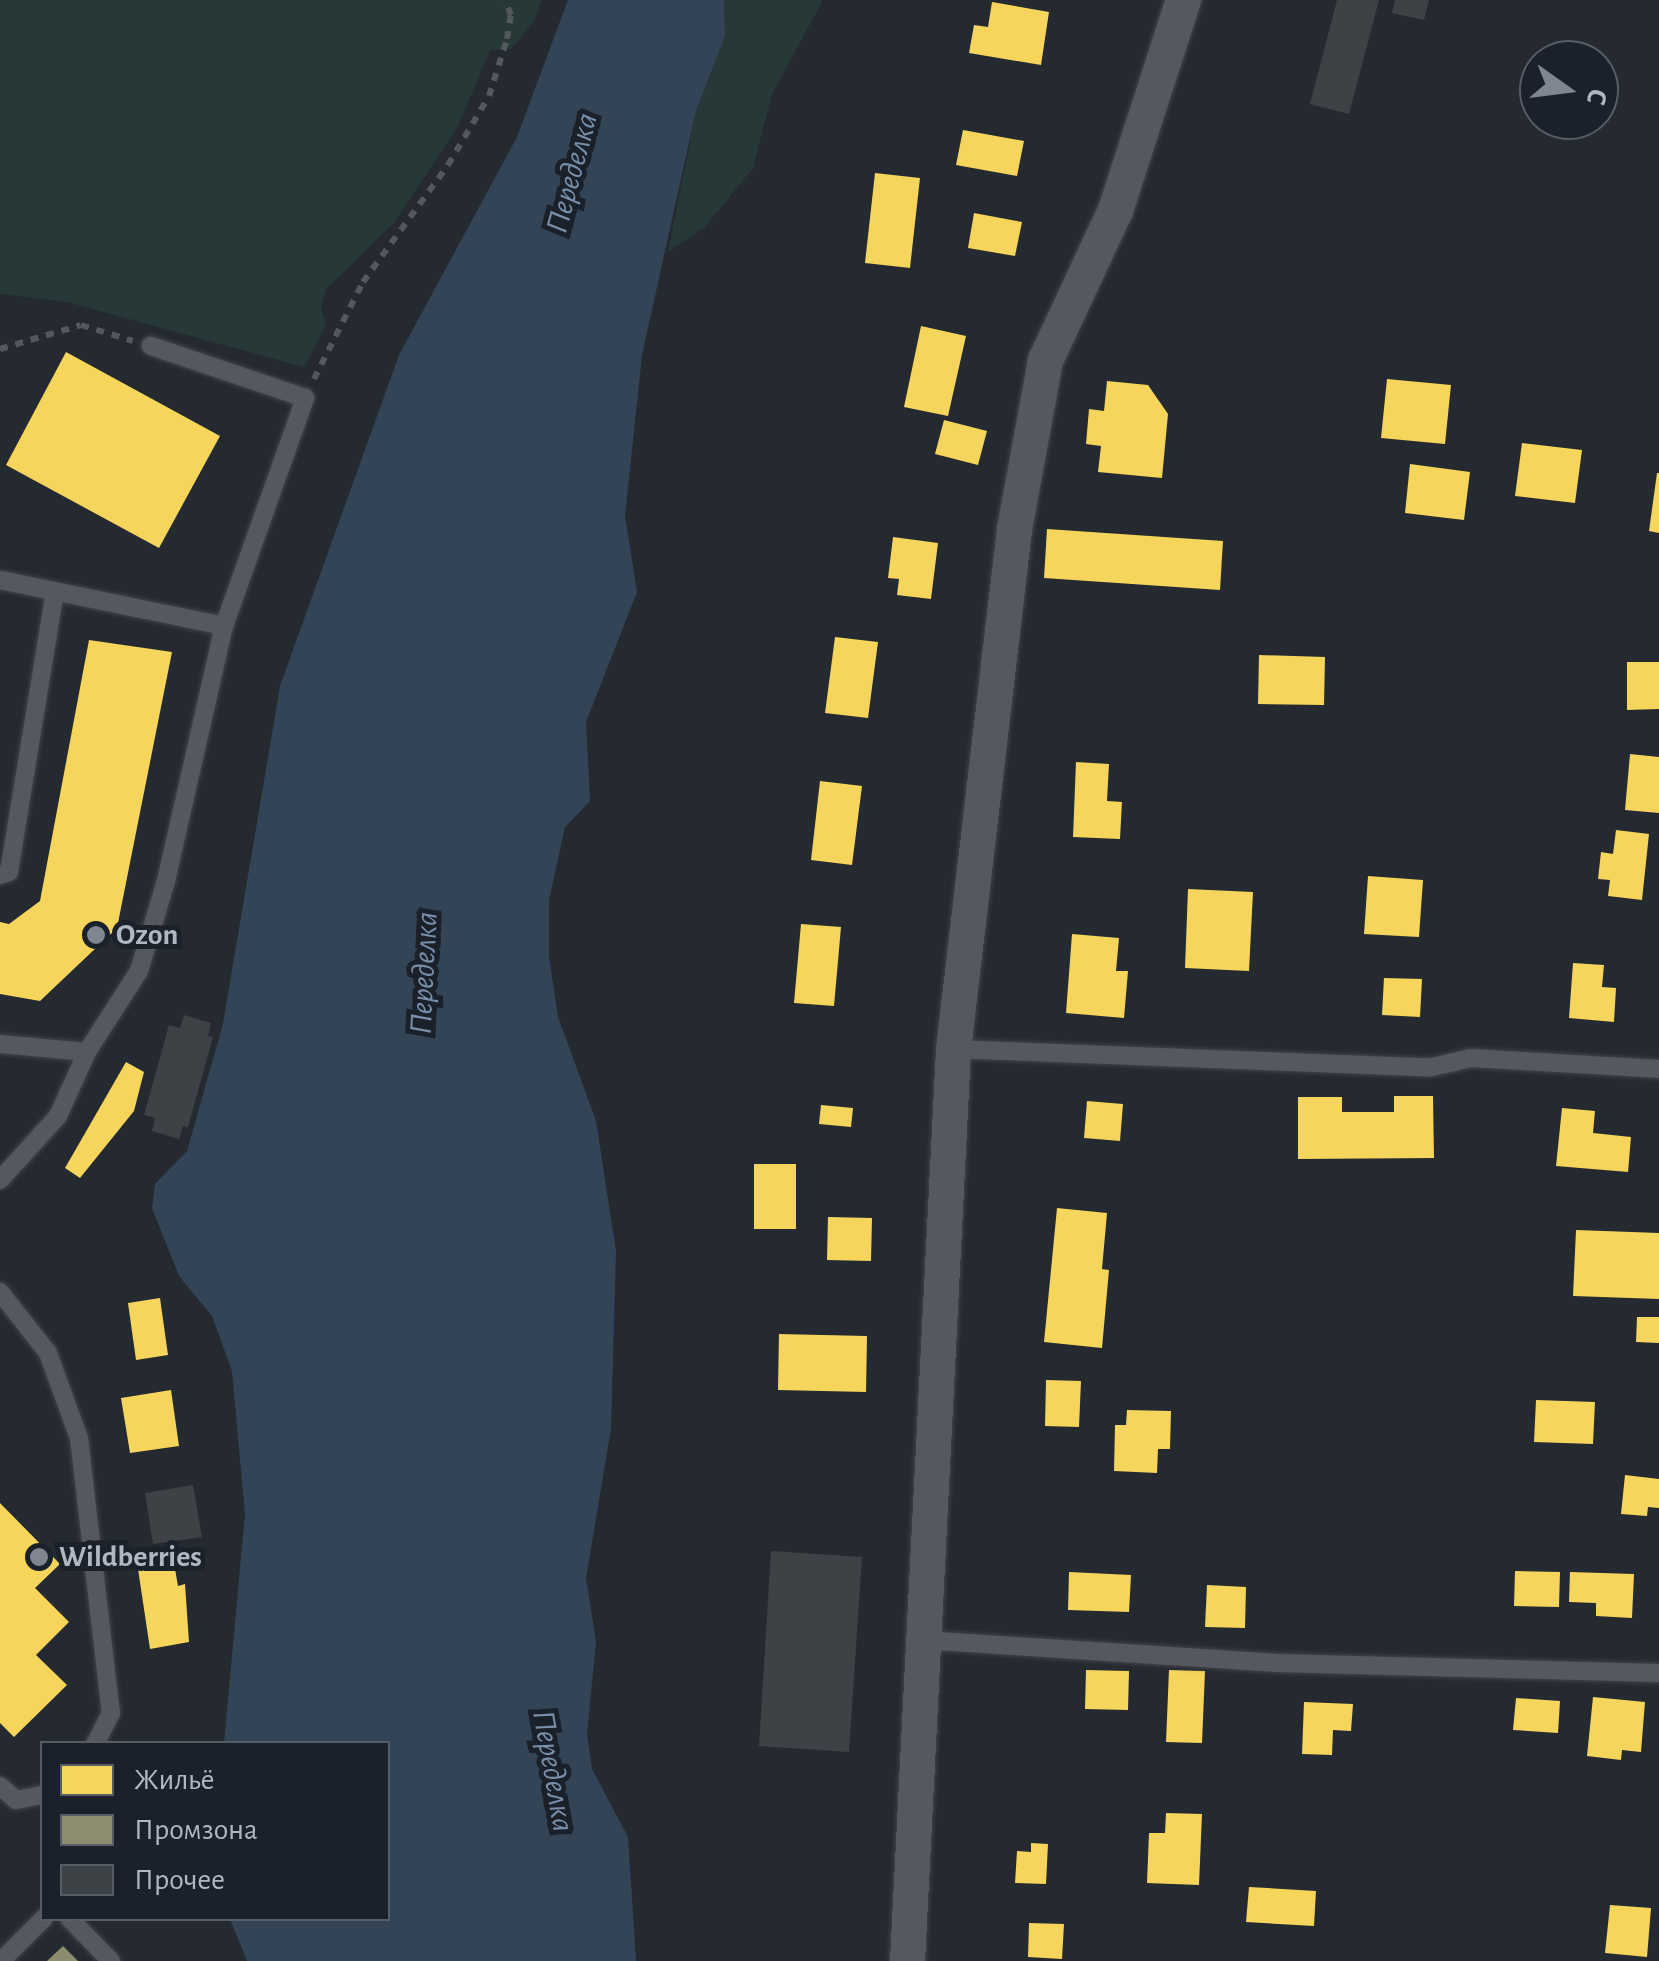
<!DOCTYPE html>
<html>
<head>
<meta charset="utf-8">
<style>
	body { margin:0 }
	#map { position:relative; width:1659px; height:1961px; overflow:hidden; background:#252a30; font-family:"Alegreya Sans",sans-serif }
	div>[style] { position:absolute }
	.green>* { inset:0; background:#273838 }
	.water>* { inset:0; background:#344457 }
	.homes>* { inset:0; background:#f6d55c }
	.industry>* { inset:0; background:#8c8c6e }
	.building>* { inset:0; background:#3d4247 }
	.path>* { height:6px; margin-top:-3px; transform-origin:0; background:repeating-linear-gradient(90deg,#53585c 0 8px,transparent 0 16px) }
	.roads { filter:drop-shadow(0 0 2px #414449) drop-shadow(0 0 2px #414449) }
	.service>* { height:18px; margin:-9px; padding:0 9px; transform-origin:9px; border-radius:9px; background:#55585e }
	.minor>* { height:35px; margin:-17.5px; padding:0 17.5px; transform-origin:17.5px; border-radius:17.5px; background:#55585e }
	.dots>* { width:28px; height:28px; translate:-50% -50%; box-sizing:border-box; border:5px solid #1a212a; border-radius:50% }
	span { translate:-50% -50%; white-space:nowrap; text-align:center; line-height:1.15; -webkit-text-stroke:10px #1a212a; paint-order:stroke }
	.poi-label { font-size:30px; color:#afb7c2; font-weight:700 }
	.left { translate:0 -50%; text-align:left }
	.water-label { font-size:32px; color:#798fa9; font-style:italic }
	.legend { position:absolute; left:40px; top:1741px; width:350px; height:180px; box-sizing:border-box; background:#1a212a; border:2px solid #565d67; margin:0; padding:12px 18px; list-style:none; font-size:30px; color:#afb7c2 }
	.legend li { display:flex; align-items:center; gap:20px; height:50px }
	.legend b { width:50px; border:2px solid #565d67 }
	.north { position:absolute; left:1519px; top:40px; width:100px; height:100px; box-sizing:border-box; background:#1a212a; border:2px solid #565d67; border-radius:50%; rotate:104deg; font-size:28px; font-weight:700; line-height:40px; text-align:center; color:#afb7c2 }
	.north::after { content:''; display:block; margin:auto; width:35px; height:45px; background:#7f868f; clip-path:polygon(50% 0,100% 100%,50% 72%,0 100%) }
</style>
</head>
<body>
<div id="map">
	<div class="green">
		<i style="clip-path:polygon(0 0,541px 0,535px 20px,511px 49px,490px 50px,457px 128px,394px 223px,326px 289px,321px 308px,326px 325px,304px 367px,67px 302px,0 294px)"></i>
		<i style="clip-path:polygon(724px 0,823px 0,772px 94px,753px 168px,705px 227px,668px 252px,696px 111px,725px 36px)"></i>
	</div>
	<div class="water">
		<i style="clip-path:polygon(568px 0,724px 0,725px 36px,696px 111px,642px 355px,625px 516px,637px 592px,586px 722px,590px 801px,565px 827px,549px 900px,549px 957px,558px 1017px,596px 1121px,616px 1251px,611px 1429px,586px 1578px,596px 1642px,587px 1734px,592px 1769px,628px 1837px,636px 1961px,247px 1961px,230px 1919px,388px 1918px,388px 1744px,224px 1743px,245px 1514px,232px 1371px,212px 1316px,179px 1276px,152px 1208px,155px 1184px,187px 1151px,223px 1024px,280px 686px,399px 355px,517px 137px)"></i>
	</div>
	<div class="homes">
		<i style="clip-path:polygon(992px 2px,1049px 12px,1041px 65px,969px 53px,974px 25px,988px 27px)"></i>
		<i style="clip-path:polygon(963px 130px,1024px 141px,1017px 176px,956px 165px)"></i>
		<i style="clip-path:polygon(875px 173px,920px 178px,910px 268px,865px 263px)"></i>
		<i style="clip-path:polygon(974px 213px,1022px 222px,1015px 256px,968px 248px)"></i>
		<i style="clip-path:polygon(921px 326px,966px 336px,948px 416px,904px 407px)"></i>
		<i style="clip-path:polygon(66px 352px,220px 436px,159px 548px,6px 465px)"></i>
		<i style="clip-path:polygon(1387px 379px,1451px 385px,1445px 444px,1381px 438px)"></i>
		<i style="clip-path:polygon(1107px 381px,1148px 385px,1168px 414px,1162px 478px,1098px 472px,1101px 446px,1086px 444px,1089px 409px,1104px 411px)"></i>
		<i style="clip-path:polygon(944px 420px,987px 431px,978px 465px,935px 454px)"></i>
		<i style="clip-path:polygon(1522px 443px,1582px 450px,1575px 503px,1515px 496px)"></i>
		<i style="clip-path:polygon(1410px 464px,1470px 472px,1464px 520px,1405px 513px)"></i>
		<i style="clip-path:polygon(1657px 473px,1659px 473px,1659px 533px,1649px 531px)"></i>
		<i style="clip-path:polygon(1047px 529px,1223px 541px,1220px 590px,1044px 578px)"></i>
		<i style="clip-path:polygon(893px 537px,938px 543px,931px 599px,897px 595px,899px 579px,888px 578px)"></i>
		<i style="clip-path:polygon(835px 637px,878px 642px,868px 718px,825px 713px)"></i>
		<i style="clip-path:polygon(89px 640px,172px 652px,117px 928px,40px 1001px,0 994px,0 922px,9px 924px,40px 901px)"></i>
		<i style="clip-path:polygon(1259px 655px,1325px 657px,1324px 705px,1258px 704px)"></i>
		<i style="clip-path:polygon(1627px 662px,1659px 662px,1659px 709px,1627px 710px)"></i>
		<i style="clip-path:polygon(1630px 754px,1659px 757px,1659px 813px,1625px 810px)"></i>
		<i style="clip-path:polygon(1076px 762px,1109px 764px,1107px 801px,1122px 802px,1120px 839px,1073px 837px)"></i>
		<i style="clip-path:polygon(820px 781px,862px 786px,852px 865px,811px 860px)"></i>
		<i style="clip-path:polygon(1616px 830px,1649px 834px,1642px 900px,1608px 896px,1610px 880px,1598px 879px,1601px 852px,1613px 854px)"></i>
		<i style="clip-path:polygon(1368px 876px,1423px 880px,1419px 937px,1364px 934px)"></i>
		<i style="clip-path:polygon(1188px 889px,1253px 892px,1249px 971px,1185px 968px)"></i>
		<i style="clip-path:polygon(801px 924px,841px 927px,834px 1006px,794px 1003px)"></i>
		<i style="clip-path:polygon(1072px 934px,1119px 938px,1116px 971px,1128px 971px,1124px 1018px,1066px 1013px)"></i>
		<i style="clip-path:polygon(1573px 963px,1604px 965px,1602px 987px,1616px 988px,1614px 1022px,1569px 1018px)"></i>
		<i style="clip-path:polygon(1384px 978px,1422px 979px,1420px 1017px,1382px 1015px)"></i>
		<i style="clip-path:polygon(126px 1062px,144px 1072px,134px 1111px,80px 1178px,65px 1168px)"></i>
		<i style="clip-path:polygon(1394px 1096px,1433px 1096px,1434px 1158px,1298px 1159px,1298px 1097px,1342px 1097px,1342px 1112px,1394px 1112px)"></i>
		<i style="clip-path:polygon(1087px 1101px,1123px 1104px,1120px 1141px,1084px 1138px)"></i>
		<i style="clip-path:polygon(821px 1105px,853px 1108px,851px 1127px,819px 1124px)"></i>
		<i style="clip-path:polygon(1562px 1108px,1595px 1111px,1593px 1133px,1631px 1137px,1628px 1172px,1556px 1166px)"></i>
		<i style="clip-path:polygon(754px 1164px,796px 1164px,796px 1229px,754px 1229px)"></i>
		<i style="clip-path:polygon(1057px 1208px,1107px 1213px,1102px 1269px,1109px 1270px,1102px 1348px,1044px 1342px)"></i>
		<i style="clip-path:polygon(828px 1217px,872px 1218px,871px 1261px,827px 1260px)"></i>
		<i style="clip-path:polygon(1576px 1230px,1659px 1233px,1659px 1299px,1573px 1296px)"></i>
		<i style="clip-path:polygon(160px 1298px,168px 1355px,136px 1360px,128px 1303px)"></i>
		<i style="clip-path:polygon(1637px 1317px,1659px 1317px,1659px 1343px,1636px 1342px)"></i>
		<i style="clip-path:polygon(779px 1334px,867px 1336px,866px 1392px,778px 1390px)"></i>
		<i style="clip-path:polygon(1046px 1380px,1081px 1381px,1079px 1427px,1045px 1426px)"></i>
		<i style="clip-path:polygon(171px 1390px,179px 1446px,130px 1453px,121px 1398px)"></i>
		<i style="clip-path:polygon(1536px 1400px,1595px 1402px,1593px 1444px,1534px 1442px)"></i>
		<i style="clip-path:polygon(1127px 1410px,1171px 1411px,1170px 1449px,1158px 1449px,1157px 1473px,1114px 1471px,1115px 1425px,1126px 1425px)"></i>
		<i style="clip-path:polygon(1625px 1475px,1659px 1479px,1659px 1508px,1648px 1507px,1647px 1516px,1621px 1514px)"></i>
		<i style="clip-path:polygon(0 1503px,60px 1564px,35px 1588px,69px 1622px,36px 1655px,67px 1685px,14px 1737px,0 1723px)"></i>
		<i style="clip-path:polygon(174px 1563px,178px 1586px,185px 1584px,189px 1642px,150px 1649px,138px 1569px)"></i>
		<i style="clip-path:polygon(1515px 1571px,1560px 1572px,1559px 1607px,1514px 1606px)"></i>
		<i style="clip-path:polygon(1069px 1572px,1131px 1575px,1129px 1612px,1068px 1610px)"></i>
		<i style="clip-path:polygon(1570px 1572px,1634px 1574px,1632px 1618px,1596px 1616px,1596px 1603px,1569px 1602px)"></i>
		<i style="clip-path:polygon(1207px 1585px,1246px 1587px,1245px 1628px,1205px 1627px)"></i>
		<i style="clip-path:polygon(1086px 1670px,1129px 1671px,1128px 1710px,1085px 1709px)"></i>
		<i style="clip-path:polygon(1169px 1670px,1205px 1671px,1202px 1743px,1166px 1742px)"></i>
		<i style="clip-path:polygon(1593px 1697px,1645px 1702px,1641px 1752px,1622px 1750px,1621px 1760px,1587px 1756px)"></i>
		<i style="clip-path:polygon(1516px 1698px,1560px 1701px,1558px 1733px,1513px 1730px)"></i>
		<i style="clip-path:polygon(1304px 1702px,1353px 1704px,1351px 1731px,1333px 1730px,1332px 1755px,1302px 1754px)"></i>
		<i style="clip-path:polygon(1166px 1813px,1202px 1814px,1199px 1885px,1147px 1883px,1149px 1833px,1165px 1833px)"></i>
		<i style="clip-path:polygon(1031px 1843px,1048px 1844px,1046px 1884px,1015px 1883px,1017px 1851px,1031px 1852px)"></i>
		<i style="clip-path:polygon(1249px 1887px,1316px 1891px,1314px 1926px,1246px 1922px)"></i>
		<i style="clip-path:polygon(1610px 1905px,1651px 1908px,1647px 1957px,1605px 1953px)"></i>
		<i style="clip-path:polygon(1029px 1923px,1064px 1924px,1062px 1959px,1028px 1957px)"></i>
	</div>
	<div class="industry">
		<i style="clip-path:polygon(63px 1946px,78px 1961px,47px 1961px)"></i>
	</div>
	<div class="building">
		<i style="clip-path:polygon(1337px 0,1379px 0,1349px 114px,1310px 104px)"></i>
		<i style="clip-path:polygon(1395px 0,1429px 0,1424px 20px,1392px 13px)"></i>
		<i style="clip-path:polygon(184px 1015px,211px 1023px,208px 1036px,213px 1037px,188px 1127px,183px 1126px,179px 1139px,152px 1131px,155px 1118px,144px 1115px,169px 1025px,180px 1028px)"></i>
		<i style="clip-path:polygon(193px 1485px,202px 1537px,153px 1544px,145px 1493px)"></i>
		<i style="clip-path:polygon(771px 1551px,862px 1557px,849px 1752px,759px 1746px)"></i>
	</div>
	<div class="path">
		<i style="left:0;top:349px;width:84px;rotate:-16.5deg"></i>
		<i style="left:81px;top:325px;width:54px;rotate:17.1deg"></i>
		<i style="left:314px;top:379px;width:109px;rotate:-63.2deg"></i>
		<i style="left:363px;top:282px;width:145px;rotate:-54deg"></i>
		<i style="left:448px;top:165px;width:80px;rotate:-59.3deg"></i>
		<i style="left:489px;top:96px;width:60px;rotate:-72.5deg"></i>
		<i style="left:507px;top:39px;width:24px;rotate:-81deg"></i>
		<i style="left:511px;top:15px;width:16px;rotate:-112deg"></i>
	</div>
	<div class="roads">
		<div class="service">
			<i style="left:0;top:580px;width:229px;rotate:11.6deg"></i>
			<i style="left:224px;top:626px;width:242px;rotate:-70.4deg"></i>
			<i style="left:305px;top:398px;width:163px;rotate:-161.3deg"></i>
			<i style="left:0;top:875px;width:9px;rotate:-18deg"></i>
			<i style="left:9px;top:872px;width:284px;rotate:-80.7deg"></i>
			<i style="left:0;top:1044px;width:87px;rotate:5.3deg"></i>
			<i style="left:87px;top:1052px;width:96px;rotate:-57.3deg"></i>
			<i style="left:139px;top:971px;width:94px;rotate:-73.3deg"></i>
			<i style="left:166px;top:881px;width:262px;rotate:-77.2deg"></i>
			<i style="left:953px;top:1049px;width:479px;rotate:2.2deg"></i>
			<i style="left:1432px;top:1067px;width:39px;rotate:-13deg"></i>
			<i style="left:1470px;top:1058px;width:189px;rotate:3.3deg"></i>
			<i style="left:0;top:1180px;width:86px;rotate:-47.8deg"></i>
			<i style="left:58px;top:1116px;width:70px;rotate:-65.6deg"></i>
			<i style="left:0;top:1292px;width:78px;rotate:51.8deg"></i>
			<i style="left:48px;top:1353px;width:90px;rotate:70deg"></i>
			<i style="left:79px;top:1438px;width:277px;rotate:83.4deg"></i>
			<i style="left:111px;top:1713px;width:35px;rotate:117deg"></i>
			<i style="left:923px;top:1640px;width:355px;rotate:3.7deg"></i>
			<i style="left:1277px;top:1663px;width:382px;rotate:1.5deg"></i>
			<i style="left:0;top:1786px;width:21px;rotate:41deg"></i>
			<i style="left:16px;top:1800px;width:26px;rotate:-11deg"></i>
			<i style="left:69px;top:1918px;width:60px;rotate:45.7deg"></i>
			<i style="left:1px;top:1961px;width:61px;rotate:-45deg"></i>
		</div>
		<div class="minor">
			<i style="left:907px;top:1961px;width:913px;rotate:-87.11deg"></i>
			<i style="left:953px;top:1049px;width:524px;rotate:-83.31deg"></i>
			<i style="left:1014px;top:529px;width:172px;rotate:-79.6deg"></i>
			<i style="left:1045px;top:360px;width:166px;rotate:-65deg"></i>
			<i style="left:1115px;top:210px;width:221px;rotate:-72.1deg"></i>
		</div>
	</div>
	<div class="dots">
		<i style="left:96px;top:935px;background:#7f868f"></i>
		<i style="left:39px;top:1557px;background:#7f868f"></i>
	</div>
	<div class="poi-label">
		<span class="left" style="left:116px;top:935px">Ozon</span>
		<span class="left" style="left:59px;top:1557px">Wildberries</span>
	</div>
	<div class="water-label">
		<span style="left:572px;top:173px;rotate:-75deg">Переделка</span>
		<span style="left:424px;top:973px;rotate:-87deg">Переделка</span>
		<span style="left:553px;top:1771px;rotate:80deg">Переделка</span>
	</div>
	<ul class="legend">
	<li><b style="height:28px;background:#f6d55c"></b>Жильё</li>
	<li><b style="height:28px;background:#8c8c6e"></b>Промзона</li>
	<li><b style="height:28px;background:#3d4247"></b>Прочее</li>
	</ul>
	<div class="north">С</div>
</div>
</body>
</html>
